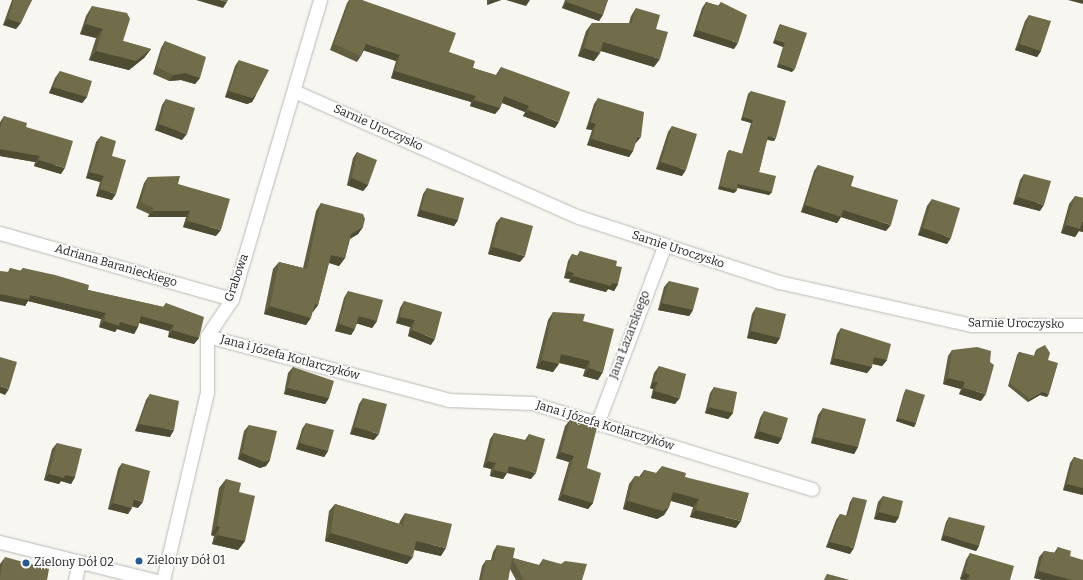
<!DOCTYPE html>
<html>
<head>
<meta charset="utf-8">
<style>
	body { margin:0 }
	#map { position:relative; width:1083px; height:580px; overflow:hidden; background:#f7f6f1; font-family:Bitter,serif }
	div>[style] { position:absolute }
	.roads { filter:drop-shadow(0 0 1px #babab5) drop-shadow(0 0 1px #babab5) }
	.minor>* { height:13px; margin:-6.5px; padding:0 6.5px; transform-origin:6.5px; border-radius:6.5px; background:#fff }
	.wall>* { inset:0; background:#615e40 }
	.shaded-wall>* { inset:0; background:#4f4c34 }
	.building>* { inset:0; background:#716d4b }
	.dots>* { width:11px; height:11px; translate:-50% -50%; box-sizing:border-box; border:2px solid #fff; border-radius:50% }
	span { translate:-50% -50%; white-space:nowrap; text-align:center; line-height:1.15; -webkit-text-stroke:3px #fff; paint-order:stroke }
	.street-label { font-size:12px; color:#1e1d1c }
	.poi-label { font-size:12px; color:#1e1d1c }
	.left { translate:0 -50%; text-align:left }
</style>
</head>
<body>
<div id="map">
	<div class="roads">
		<div class="minor">
			<i style="left:294px;top:91px;width:312px;rotate:23.9deg"></i>
			<i style="left:579px;top:217px;width:210px;rotate:18deg"></i>
			<i style="left:779px;top:282px;width:198px;rotate:12.6deg"></i>
			<i style="left:972px;top:325px;width:111px"></i>
			<i style="left:0;top:233px;width:241px;rotate:15.9deg"></i>
			<i style="left:207px;top:336px;width:250px;rotate:14.8deg"></i>
			<i style="left:449px;top:400px;width:83px;rotate:2.1deg"></i>
			<i style="left:532px;top:403px;width:293px;rotate:17.1deg"></i>
			<i style="left:597px;top:424px;width:189px;rotate:-69.3deg"></i>
			<i style="left:0;top:542px;width:159px;rotate:13.9deg"></i>
			<i style="left:75px;top:580px;width:17px;rotate:-77deg"></i>
			<i style="left:163px;top:580px;width:192px;rotate:-76.8deg"></i>
			<i style="left:207px;top:393px;width:57px;rotate:-90deg"></i>
			<i style="left:207px;top:336px;width:45px;rotate:-56deg"></i>
			<i style="left:232px;top:299px;width:312px;rotate:-73.6deg"></i>
		</div>
	</div>
	<div class="wall">
		<i style="clip-path:polygon(12px 0,32px 0,16px 29px,3px 25px)"></i>
		<i style="clip-path:polygon(349px 0,362px 0,449px 52px,473px 68px,496px 75px,501px 67px,555px 128px,523px 116px,525px 112px,502px 103px,500px 108px,495px 114px,470px 106px,471px 102px,391px 78px,396px 61px,364px 50px,361px 56px,357px 62px,330px 50px,347px 3px)"></i>
		<i style="clip-path:polygon(487px 0,501px 0,487px 5px)"></i>
		<i style="clip-path:polygon(565px 0,608px 0,599px 21px,562px 8px)"></i>
		<i style="clip-path:polygon(706px 2px,718px 6px,721px 2px,734px 49px,693px 36px,702px 8px)"></i>
		<i style="clip-path:polygon(92px 6px,123px 41px,151px 49px,144px 58px,129px 70px,89px 60px,96px 38px,80px 34px,86px 16px)"></i>
		<i style="clip-path:polygon(636px 8px,656px 29px,654px 67px,601px 51px,594px 61px,578px 56px,586px 31px,592px 23px,629px 23px,631px 16px)"></i>
		<i style="clip-path:polygon(1029px 15px,1041px 51px,1037px 57px,1015px 50px,1025px 21px)"></i>
		<i style="clip-path:polygon(780px 24px,792px 72px,777px 67px,783px 47px,773px 43px,778px 28px)"></i>
		<i style="clip-path:polygon(165px 41px,200px 78px,195px 84px,181px 80px,169px 81px,153px 74px,161px 48px)"></i>
		<i style="clip-path:polygon(239px 60px,256px 95px,252px 102px,247px 104px,225px 97px,235px 66px)"></i>
		<i style="clip-path:polygon(60px 71px,87px 97px,82px 103px,49px 93px,55px 78px)"></i>
		<i style="clip-path:polygon(751px 91px,774px 141px,767px 140px,759px 172px,772px 192px,769px 195px,737px 188px,737px 190px,734px 193px,718px 189px,727px 153px,729px 150px,742px 154px,751px 123px,741px 120px,748px 94px)"></i>
		<i style="clip-path:polygon(598px 98px,636px 143px,635px 143px,633px 151px,629px 157px,587px 145px,592px 130px,586px 129px,594px 104px)"></i>
		<i style="clip-path:polygon(166px 99px,182px 140px,155px 130px,162px 105px)"></i>
		<i style="clip-path:polygon(4px 116px,26px 127px,61px 174px,34px 166px,35px 162px,0 156px,0 122px)"></i>
		<i style="clip-path:polygon(672px 126px,682px 176px,656px 169px,668px 132px)"></i>
		<i style="clip-path:polygon(101px 136px,112px 200px,96px 196px,100px 182px,86px 178px,96px 142px)"></i>
		<i style="clip-path:polygon(357px 152px,368px 185px,363px 191px,347px 185px,353px 158px)"></i>
		<i style="clip-path:polygon(818px 165px,851px 186px,886px 231px,841px 217px,837px 223px,801px 212px,814px 171px)"></i>
		<i style="clip-path:polygon(1024px 174px,1040px 211px,1013px 204px,1020px 180px)"></i>
		<i style="clip-path:polygon(148px 177px,178px 184px,216px 236px,183px 227px,186px 217px,148px 217px,149px 214px,136px 208px,144px 183px)"></i>
		<i style="clip-path:polygon(427px 188px,458px 220px,454px 226px,417px 216px,423px 194px)"></i>
		<i style="clip-path:polygon(1075px 196px,1083px 198px,1083px 232px,1079px 231px,1075px 237px,1061px 233px,1069px 204px)"></i>
		<i style="clip-path:polygon(932px 199px,947px 244px,918px 235px,927px 206px)"></i>
		<i style="clip-path:polygon(321px 203px,363px 227px,358px 234px,350px 239px,345px 258px,339px 266px,329px 263px,318px 305px,312px 312px,306px 325px,264px 314px,273px 269px,279px 262px,303px 268px,316px 211px)"></i>
		<i style="clip-path:polygon(501px 217px,520px 262px,488px 254px,496px 223px)"></i>
		<i style="clip-path:polygon(580px 251px,616px 266px,618px 284px,614px 291px,608px 289px,606px 292px,569px 282px,570px 279px,564px 278px,568px 261px,572px 254px,577px 256px)"></i>
		<i style="clip-path:polygon(10px 268px,20px 271px,23px 268px,88px 290px,163px 307px,166px 303px,199px 338px,194px 344px,168px 337px,169px 331px,139px 323px,138px 327px,134px 334px,117px 329px,115px 332px,99px 327px,101px 319px,28px 301px,25px 306px,8px 272px)"></i>
		<i style="clip-path:polygon(669px 281px,693px 310px,689px 316px,658px 310px,664px 287px)"></i>
		<i style="clip-path:polygon(348px 291px,377px 321px,372px 328px,357px 323px,351px 335px,335px 331px,344px 298px)"></i>
		<i style="clip-path:polygon(404px 301px,431px 345px,408px 336px,410px 327px,396px 323px,400px 308px)"></i>
		<i style="clip-path:polygon(756px 307px,780px 338px,776px 344px,747px 338px,752px 314px)"></i>
		<i style="clip-path:polygon(553px 312px,583px 321px,598px 380px,583px 376px,585px 369px,559px 363px,553px 372px,536px 368px,548px 320px)"></i>
		<i style="clip-path:polygon(841px 328px,887px 360px,882px 366px,872px 364px,872px 367px,867px 373px,830px 364px,837px 334px)"></i>
		<i style="clip-path:polygon(1037px 349px,1048px 360px,1047px 397px,1040px 395px,1028px 402px,1008px 386px,1017px 355px,1019px 352px,1034px 356px,1035px 352px)"></i>
		<i style="clip-path:polygon(952px 350px,981px 401px,959px 394px,961px 389px,943px 384px,948px 356px)"></i>
		<i style="clip-path:polygon(659px 366px,675px 404px,651px 398px,653px 389px,650px 388px,654px 373px)"></i>
		<i style="clip-path:polygon(293px 367px,329px 398px,325px 404px,284px 394px,288px 373px)"></i>
		<i style="clip-path:polygon(714px 387px,733px 413px,728px 419px,705px 413px,710px 393px)"></i>
		<i style="clip-path:polygon(906px 389px,916px 423px,914px 427px,896px 421px,904px 393px)"></i>
		<i style="clip-path:polygon(150px 394px,170px 437px,135px 431px,146px 400px)"></i>
		<i style="clip-path:polygon(363px 398px,374px 440px,350px 434px,359px 404px)"></i>
		<i style="clip-path:polygon(823px 408px,858px 447px,854px 454px,811px 443px,818px 415px)"></i>
		<i style="clip-path:polygon(764px 411px,782px 438px,778px 444px,754px 438px,760px 418px)"></i>
		<i style="clip-path:polygon(570px 420px,587px 468px,593px 503px,588px 509px,558px 500px,569px 462px,556px 458px,565px 426px)"></i>
		<i style="clip-path:polygon(306px 423px,328px 451px,324px 457px,296px 449px,302px 429px)"></i>
		<i style="clip-path:polygon(249px 425px,270px 460px,266px 466px,260px 468px,238px 459px,244px 431px)"></i>
		<i style="clip-path:polygon(494px 433px,525px 440px,529px 434px,531px 479px,507px 473px,503px 479px,490px 476px,491px 469px,483px 467px,490px 439px)"></i>
		<i style="clip-path:polygon(57px 443px,75px 477px,71px 484px,61px 481px,59px 484px,44px 480px,52px 449px)"></i>
		<i style="clip-path:polygon(1074px 457px,1083px 460px,1083px 495px,1063px 490px,1070px 463px)"></i>
		<i style="clip-path:polygon(122px 463px,138px 508px,132px 506px,128px 514px,108px 509px,118px 469px)"></i>
		<i style="clip-path:polygon(644px 470px,656px 473px,685px 477px,736px 528px,690px 517px,693px 507px,671px 501px,669px 507px,664px 515px,657px 519px,623px 509px,629px 484px,635px 476px,639px 477px)"></i>
		<i style="clip-path:polygon(226px 479px,245px 541px,238px 550px,212px 544px,214px 536px,211px 535px,219px 488px)"></i>
		<i style="clip-path:polygon(883px 496px,899px 517px,895px 523px,874px 519px,878px 502px)"></i>
		<i style="clip-path:polygon(853px 497px,850px 554px,826px 547px,836px 520px,840px 514px,846px 516px,850px 502px)"></i>
		<i style="clip-path:polygon(335px 504px,399px 524px,400px 521px,405px 513px,441px 556px,414px 550px,407px 564px,325px 541px,329px 511px)"></i>
		<i style="clip-path:polygon(949px 517px,979px 546px,976px 551px,941px 540px,946px 522px)"></i>
		<i style="clip-path:polygon(497px 545px,513px 558px,539px 565px,543px 559px,582px 580px,516px 580px,510px 569px,508px 580px,479px 580px,482px 566px,486px 560px,491px 560px,493px 552px)"></i>
		<i style="clip-path:polygon(1058px 547px,1070px 556px,1083px 580px,1043px 580px,1034px 578px,1039px 557px,1044px 551px,1054px 553px)"></i>
		<i style="clip-path:polygon(970px 553px,1010px 580px,962px 580px,960px 579px,966px 560px)"></i>
		<i style="clip-path:polygon(5px 557px,0 580px,0 564px)"></i>
		<i style="clip-path:polygon(827px 574px,849px 580px,824px 580px)"></i>
	</div>
	<div class="shaded-wall">
		<i style="clip-path:polygon(196px 0,220px 0,227px 2px,223px 8px)"></i>
		<i style="clip-path:polygon(490px 0,501px 0,487px 5px)"></i>
		<i style="clip-path:polygon(506px 0,530px 0,526px 6px)"></i>
		<i style="clip-path:polygon(1068px 0,1083px 0,1083px 4px)"></i>
		<i style="clip-path:polygon(567px 2px,603px 15px,599px 21px,562px 8px)"></i>
		<i style="clip-path:polygon(8px 19px,21px 23px,16px 29px,3px 25px)"></i>
		<i style="clip-path:polygon(86px 24px,103px 29px,96px 38px,80px 34px)"></i>
		<i style="clip-path:polygon(697px 30px,738px 43px,734px 49px,693px 36px)"></i>
		<i style="clip-path:polygon(775px 40px,785px 43px,783px 47px,773px 43px)"></i>
		<i style="clip-path:polygon(603px 42px,660px 59px,654px 67px,598px 50px)"></i>
		<i style="clip-path:polygon(366px 44px,400px 55px,396px 61px,362px 50px)"></i>
		<i style="clip-path:polygon(1020px 44px,1041px 51px,1037px 57px,1015px 50px)"></i>
		<i style="clip-path:polygon(584px 48px,600px 53px,594px 61px,578px 56px)"></i>
		<i style="clip-path:polygon(151px 49px,144px 58px,129px 70px,89px 60px,96px 51px)"></i>
		<i style="clip-path:polygon(779px 64px,795px 69px,792px 72px,777px 67px)"></i>
		<i style="clip-path:polygon(395px 71px,476px 96px,471px 102px,391px 78px)"></i>
		<i style="clip-path:polygon(185px 73px,200px 78px,195px 84px,181px 80px,169px 81px,173px 75px)"></i>
		<i style="clip-path:polygon(53px 87px,87px 97px,82px 103px,49px 93px)"></i>
		<i style="clip-path:polygon(229px 91px,256px 95px,252px 102px,247px 104px,225px 97px)"></i>
		<i style="clip-path:polygon(504px 96px,529px 106px,525px 112px,500px 102px)"></i>
		<i style="clip-path:polygon(474px 100px,500px 108px,495px 114px,470px 106px)"></i>
		<i style="clip-path:polygon(528px 110px,559px 122px,555px 128px,523px 116px)"></i>
		<i style="clip-path:polygon(743px 117px,753px 120px,751px 123px,741px 120px)"></i>
		<i style="clip-path:polygon(591px 122px,596px 124px,592px 130px,586px 129px)"></i>
		<i style="clip-path:polygon(159px 124px,187px 134px,182px 140px,155px 130px)"></i>
		<i style="clip-path:polygon(638px 136px,641px 137px,636px 143px,633px 142px)"></i>
		<i style="clip-path:polygon(768px 136px,776px 138px,774px 141px,766px 139px)"></i>
		<i style="clip-path:polygon(592px 139px,633px 151px,629px 157px,587px 145px)"></i>
		<i style="clip-path:polygon(0 149px,40px 156px,35px 162px,0 156px)"></i>
		<i style="clip-path:polygon(39px 160px,65px 168px,61px 174px,34px 166px)"></i>
		<i style="clip-path:polygon(661px 162px,686px 170px,682px 176px,656px 169px)"></i>
		<i style="clip-path:polygon(90px 172px,104px 176px,100px 182px,86px 178px)"></i>
		<i style="clip-path:polygon(352px 178px,368px 185px,363px 191px,347px 185px)"></i>
		<i style="clip-path:polygon(738px 184px,772px 192px,769px 195px,736px 187px)"></i>
		<i style="clip-path:polygon(720px 186px,737px 190px,734px 193px,718px 189px)"></i>
		<i style="clip-path:polygon(100px 189px,116px 194px,112px 200px,96px 196px)"></i>
		<i style="clip-path:polygon(1018px 197px,1044px 205px,1040px 211px,1013px 204px)"></i>
		<i style="clip-path:polygon(805px 205px,843px 210px,891px 225px,886px 231px,841px 217px,837px 223px,801px 212px)"></i>
		<i style="clip-path:polygon(421px 210px,458px 220px,454px 226px,417px 216px)"></i>
		<i style="clip-path:polygon(153px 211px,190px 211px,186px 217px,148px 217px)"></i>
		<i style="clip-path:polygon(188px 221px,221px 230px,216px 236px,183px 227px)"></i>
		<i style="clip-path:polygon(1082px 222px,1083px 222px,1083px 232px,1079px 231px,1075px 237px,1061px 233px,1066px 225px)"></i>
		<i style="clip-path:polygon(363px 227px,358px 234px,346px 241px,351px 234px)"></i>
		<i style="clip-path:polygon(923px 228px,951px 238px,947px 244px,918px 235px)"></i>
		<i style="clip-path:polygon(493px 247px,525px 256px,520px 262px,488px 254px)"></i>
		<i style="clip-path:polygon(331px 255px,345px 258px,339px 266px,326px 262px)"></i>
		<i style="clip-path:polygon(568px 271px,574px 273px,570px 279px,564px 278px)"></i>
		<i style="clip-path:polygon(573px 276px,612px 283px,618px 284px,614px 291px,608px 289px,606px 292px,569px 282px)"></i>
		<i style="clip-path:polygon(0 294px,30px 295px,106px 313px,101px 319px,28px 301px,25px 306px,0 301px)"></i>
		<i style="clip-path:polygon(662px 303px,693px 310px,689px 316px,658px 310px)"></i>
		<i style="clip-path:polygon(315px 304px,318px 305px,313px 312px,310px 311px)"></i>
		<i style="clip-path:polygon(270px 306px,311px 318px,306px 325px,264px 314px)"></i>
		<i style="clip-path:polygon(141px 316px,174px 325px,169px 331px,137px 322px)"></i>
		<i style="clip-path:polygon(359px 316px,377px 321px,372px 328px,355px 323px)"></i>
		<i style="clip-path:polygon(400px 317px,415px 320px,410px 327px,396px 323px)"></i>
		<i style="clip-path:polygon(104px 321px,120px 322px,138px 327px,134px 334px,117px 329px,115px 332px,99px 327px)"></i>
		<i style="clip-path:polygon(339px 324px,355px 329px,351px 335px,335px 331px)"></i>
		<i style="clip-path:polygon(172px 330px,199px 338px,194px 344px,168px 337px)"></i>
		<i style="clip-path:polygon(412px 330px,435px 339px,431px 345px,408px 336px)"></i>
		<i style="clip-path:polygon(751px 331px,780px 338px,776px 344px,747px 338px)"></i>
		<i style="clip-path:polygon(561px 354px,590px 361px,585px 369px,556px 362px)"></i>
		<i style="clip-path:polygon(874px 357px,887px 360px,882px 366px,870px 363px)"></i>
		<i style="clip-path:polygon(834px 358px,872px 367px,867px 373px,830px 364px)"></i>
		<i style="clip-path:polygon(542px 360px,559px 364px,553px 372px,536px 368px)"></i>
		<i style="clip-path:polygon(589px 368px,603px 372px,598px 380px,583px 376px)"></i>
		<i style="clip-path:polygon(948px 378px,965px 382px,961px 389px,943px 384px)"></i>
		<i style="clip-path:polygon(654px 382px,658px 382px,653px 389px,650px 388px)"></i>
		<i style="clip-path:polygon(0 386px,9px 389px,5px 395px,0 393px)"></i>
		<i style="clip-path:polygon(288px 388px,329px 398px,325px 404px,284px 394px)"></i>
		<i style="clip-path:polygon(964px 388px,986px 394px,981px 401px,959px 394px)"></i>
		<i style="clip-path:polygon(655px 391px,680px 398px,675px 404px,651px 398px)"></i>
		<i style="clip-path:polygon(1042px 392px,1049px 394px,1047px 397px,1040px 395px,1028px 402px,1030px 399px)"></i>
		<i style="clip-path:polygon(709px 407px,733px 413px,728px 419px,705px 413px)"></i>
		<i style="clip-path:polygon(898px 418px,916px 423px,914px 427px,896px 421px)"></i>
		<i style="clip-path:polygon(139px 424px,174px 430px,170px 437px,135px 431px)"></i>
		<i style="clip-path:polygon(355px 427px,379px 434px,374px 440px,350px 434px)"></i>
		<i style="clip-path:polygon(759px 431px,782px 438px,778px 444px,754px 438px)"></i>
		<i style="clip-path:polygon(815px 437px,858px 447px,854px 454px,811px 443px)"></i>
		<i style="clip-path:polygon(300px 443px,328px 451px,324px 457px,296px 449px)"></i>
		<i style="clip-path:polygon(561px 452px,574px 456px,569px 462px,556px 458px)"></i>
		<i style="clip-path:polygon(242px 453px,270px 460px,266px 466px,260px 468px,238px 459px)"></i>
		<i style="clip-path:polygon(488px 461px,496px 463px,491px 469px,483px 467px)"></i>
		<i style="clip-path:polygon(509px 466px,536px 473px,531px 479px,505px 472px)"></i>
		<i style="clip-path:polygon(494px 470px,507px 473px,503px 479px,490px 476px)"></i>
		<i style="clip-path:polygon(49px 474px,65px 475px,75px 477px,71px 484px,61px 481px,59px 484px,44px 480px)"></i>
		<i style="clip-path:polygon(1067px 484px,1083px 488px,1083px 495px,1063px 490px)"></i>
		<i style="clip-path:polygon(673px 492px,699px 499px,693px 507px,668px 500px)"></i>
		<i style="clip-path:polygon(563px 494px,593px 503px,588px 509px,558px 500px)"></i>
		<i style="clip-path:polygon(134px 499px,143px 502px,138px 508px,130px 506px)"></i>
		<i style="clip-path:polygon(628px 501px,669px 507px,664px 515px,657px 519px,623px 509px)"></i>
		<i style="clip-path:polygon(113px 503px,132px 508px,128px 514px,108px 509px)"></i>
		<i style="clip-path:polygon(696px 510px,741px 521px,736px 528px,690px 517px)"></i>
		<i style="clip-path:polygon(879px 512px,899px 517px,895px 523px,874px 519px)"></i>
		<i style="clip-path:polygon(217px 526px,220px 527px,214px 536px,211px 535px)"></i>
		<i style="clip-path:polygon(331px 533px,413px 557px,407px 564px,325px 541px)"></i>
		<i style="clip-path:polygon(218px 535px,245px 541px,238px 550px,212px 544px)"></i>
		<i style="clip-path:polygon(944px 535px,979px 546px,976px 551px,941px 540px)"></i>
		<i style="clip-path:polygon(416px 541px,446px 548px,441px 556px,411px 549px)"></i>
		<i style="clip-path:polygon(830px 542px,854px 548px,850px 554px,826px 547px)"></i>
		<i style="clip-path:polygon(1039px 571px,1072px 580px,1043px 580px,1034px 578px)"></i>
		<i style="clip-path:polygon(965px 573px,970px 575px,966px 580px,960px 579px)"></i>
	</div>
	<div class="building">
		<i style="clip-path:polygon(14px 0,32px 0,21px 23px,8px 19px)"></i>
		<i style="clip-path:polygon(220px 0,228px 0,227px 2px)"></i>
		<i style="clip-path:polygon(350px 0,362px 0,456px 33px,449px 52px,475px 61px,473px 68px,498px 76px,501px 67px,570px 92px,559px 122px,528px 110px,529px 106px,504px 96px,500px 108px,474px 100px,476px 96px,395px 71px,400px 55px,366px 44px,361px 56px,334px 44px)"></i>
		<i style="clip-path:polygon(567px 0,608px 0,603px 15px,567px 2px)"></i>
		<i style="clip-path:polygon(706px 2px,720px 6px,721px 2px,747px 15px,738px 43px,697px 30px)"></i>
		<i style="clip-path:polygon(92px 6px,127px 13px,130px 19px,123px 41px,151px 49px,136px 61px,96px 51px,103px 29px,86px 24px)"></i>
		<i style="clip-path:polygon(636px 8px,660px 15px,656px 29px,668px 32px,660px 59px,603px 42px,600px 53px,584px 48px,592px 23px,632px 23px)"></i>
		<i style="clip-path:polygon(1029px 15px,1051px 21px,1041px 51px,1020px 44px)"></i>
		<i style="clip-path:polygon(780px 24px,807px 33px,795px 69px,779px 64px,785px 43px,775px 40px)"></i>
		<i style="clip-path:polygon(165px 41px,206px 57px,200px 78px,185px 73px,173px 75px,157px 67px)"></i>
		<i style="clip-path:polygon(239px 60px,269px 70px,256px 95px,252px 98px,229px 91px)"></i>
		<i style="clip-path:polygon(60px 71px,92px 81px,87px 97px,53px 87px)"></i>
		<i style="clip-path:polygon(751px 91px,786px 101px,776px 138px,768px 136px,759px 172px,776px 176px,772px 192px,738px 184px,737px 190px,720px 186px,729px 150px,743px 154px,753px 120px,743px 117px)"></i>
		<i style="clip-path:polygon(598px 98px,644px 112px,641px 137px,638px 136px,633px 151px,592px 139px,596px 124px,591px 122px)"></i>
		<i style="clip-path:polygon(166px 99px,195px 108px,187px 134px,159px 124px)"></i>
		<i style="clip-path:polygon(4px 116px,27px 123px,26px 127px,73px 141px,65px 168px,39px 160px,40px 156px,0 149px,0 129px)"></i>
		<i style="clip-path:polygon(672px 126px,697px 134px,686px 170px,661px 162px)"></i>
		<i style="clip-path:polygon(101px 136px,116px 141px,112px 156px,126px 160px,116px 194px,100px 189px,104px 176px,90px 172px)"></i>
		<i style="clip-path:polygon(357px 152px,377px 160px,368px 185px,352px 178px)"></i>
		<i style="clip-path:polygon(818px 165px,854px 176px,851px 186px,898px 200px,891px 225px,843px 210px,841px 217px,805px 205px)"></i>
		<i style="clip-path:polygon(1024px 174px,1051px 181px,1044px 205px,1018px 197px)"></i>
		<i style="clip-path:polygon(180px 176px,178px 184px,230px 199px,221px 230px,188px 221px,190px 211px,153px 211px,154px 208px,141px 202px,148px 177px)"></i>
		<i style="clip-path:polygon(427px 188px,464px 198px,458px 220px,421px 210px)"></i>
		<i style="clip-path:polygon(1075px 196px,1083px 198px,1083px 222px,1082px 222px,1080px 229px,1066px 225px)"></i>
		<i style="clip-path:polygon(932px 199px,960px 208px,951px 238px,923px 228px)"></i>
		<i style="clip-path:polygon(321px 203px,363px 214px,365px 219px,363px 227px,351px 234px,345px 258px,331px 255px,318px 305px,315px 304px,311px 318px,270px 306px,279px 262px,307px 269px)"></i>
		<i style="clip-path:polygon(501px 217px,533px 226px,525px 256px,493px 247px)"></i>
		<i style="clip-path:polygon(580px 251px,617px 261px,616px 266px,622px 267px,618px 284px,612px 283px,611px 286px,573px 276px,574px 273px,568px 271px,572px 254px,579px 256px)"></i>
		<i style="clip-path:polygon(10px 268px,22px 271px,23px 268px,55px 275px,89px 285px,88px 290px,164px 307px,166px 303px,204px 317px,199px 338px,172px 330px,174px 325px,141px 316px,138px 327px,120px 322px,119px 326px,104px 321px,106px 313px,30px 295px,29px 300px,0 294px,0 271px,9px 272px)"></i>
		<i style="clip-path:polygon(669px 281px,699px 288px,693px 310px,662px 303px)"></i>
		<i style="clip-path:polygon(348px 291px,383px 300px,377px 321px,359px 316px,355px 329px,339px 324px)"></i>
		<i style="clip-path:polygon(404px 301px,442px 312px,435px 339px,412px 330px,415px 320px,400px 317px)"></i>
		<i style="clip-path:polygon(756px 307px,786px 314px,780px 338px,751px 331px)"></i>
		<i style="clip-path:polygon(553px 312px,585px 314px,583px 321px,614px 329px,603px 372px,589px 368px,590px 361px,561px 354px,559px 364px,542px 360px)"></i>
		<i style="clip-path:polygon(841px 328px,891px 344px,887px 360px,874px 357px,872px 367px,834px 358px)"></i>
		<i style="clip-path:polygon(1045px 345px,1050px 353px,1048px 360px,1058px 363px,1049px 394px,1042px 392px,1030px 399px,1010px 383px,1019px 352px,1035px 356px,1037px 349px)"></i>
		<i style="clip-path:polygon(977px 347px,991px 351px,990px 362px,994px 365px,986px 394px,964px 388px,965px 382px,948px 378px,952px 350px)"></i>
		<i style="clip-path:polygon(0 357px,17px 362px,9px 389px,0 386px)"></i>
		<i style="clip-path:polygon(659px 366px,686px 374px,680px 398px,655px 391px,658px 382px,654px 382px)"></i>
		<i style="clip-path:polygon(293px 367px,334px 381px,329px 398px,288px 388px)"></i>
		<i style="clip-path:polygon(714px 387px,737px 392px,733px 413px,709px 407px)"></i>
		<i style="clip-path:polygon(906px 389px,925px 395px,916px 423px,898px 418px)"></i>
		<i style="clip-path:polygon(150px 394px,179px 401px,174px 430px,139px 424px)"></i>
		<i style="clip-path:polygon(363px 398px,387px 404px,379px 434px,355px 427px)"></i>
		<i style="clip-path:polygon(823px 408px,866px 419px,858px 447px,815px 437px)"></i>
		<i style="clip-path:polygon(764px 411px,788px 418px,782px 438px,759px 431px)"></i>
		<i style="clip-path:polygon(570px 420px,597px 427px,587px 468px,601px 473px,593px 503px,563px 494px,574px 456px,561px 452px)"></i>
		<i style="clip-path:polygon(306px 423px,334px 430px,328px 451px,300px 443px)"></i>
		<i style="clip-path:polygon(249px 425px,277px 431px,270px 460px,264px 462px,242px 453px)"></i>
		<i style="clip-path:polygon(494px 433px,527px 441px,529px 434px,545px 439px,536px 473px,509px 466px,507px 473px,494px 470px,496px 463px,488px 461px)"></i>
		<i style="clip-path:polygon(57px 443px,82px 449px,75px 477px,65px 475px,64px 478px,49px 474px)"></i>
		<i style="clip-path:polygon(1074px 457px,1083px 460px,1083px 488px,1067px 484px)"></i>
		<i style="clip-path:polygon(122px 463px,150px 471px,143px 502px,134px 499px,132px 508px,113px 503px)"></i>
		<i style="clip-path:polygon(662px 466px,686px 473px,685px 477px,749px 493px,741px 521px,696px 510px,699px 499px,673px 492px,669px 507px,663px 511px,628px 501px,635px 476px,642px 477px,644px 470px,656px 473px)"></i>
		<i style="clip-path:polygon(226px 479px,241px 483px,239px 492px,255px 496px,245px 541px,218px 535px,220px 527px,217px 526px)"></i>
		<i style="clip-path:polygon(883px 496px,903px 501px,899px 517px,879px 512px)"></i>
		<i style="clip-path:polygon(853px 497px,867px 500px,854px 548px,830px 542px,840px 514px,848px 516px)"></i>
		<i style="clip-path:polygon(335px 504px,403px 525px,405px 513px,452px 524px,446px 548px,416px 541px,413px 557px,331px 533px)"></i>
		<i style="clip-path:polygon(949px 517px,985px 526px,979px 546px,944px 535px)"></i>
		<i style="clip-path:polygon(497px 545px,515px 548px,513px 558px,541px 566px,543px 559px,561px 564px,565px 561px,587px 564px,582px 580px,524px 580px,512px 558px,508px 580px,482px 580px,486px 560px,494px 561px)"></i>
		<i style="clip-path:polygon(1058px 547px,1071px 551px,1070px 556px,1083px 560px,1083px 580px,1072px 580px,1039px 571px,1044px 551px,1057px 553px)"></i>
		<i style="clip-path:polygon(970px 553px,1014px 566px,1010px 580px,968px 580px,970px 575px,965px 573px)"></i>
		<i style="clip-path:polygon(5px 557px,49px 569px,47px 580px,0 580px,0 577px)"></i>
		<i style="clip-path:polygon(827px 574px,849px 580px,826px 580px)"></i>
	</div>
	<div class="dots">
		<i style="left:139px;top:561px;background:#265992"></i>
		<i style="left:26px;top:563px;background:#265992"></i>
	</div>
	<div class="street-label">
		<span style="left:378px;top:128px;rotate:24deg">Sarnie Uroczysko</span>
		<span style="left:678px;top:250px;rotate:18deg">Sarnie Uroczysko</span>
		<span style="left:116px;top:266px;rotate:16deg">Adriana Baranieckiego</span>
		<span style="left:237px;top:278px;rotate:-71deg">Grabowa</span>
		<span style="left:1016px;top:324px;rotate:1deg">Sarnie Uroczysko</span>
		<span style="left:630px;top:335px;rotate:-69deg">Jana Łazarskiego</span>
		<span style="left:290px;top:358px;rotate:15deg">Jana i Józefa Kotlarczyków</span>
		<span style="left:605px;top:426px;rotate:17deg">Jana i Józefa Kotlarczyków</span>
	</div>
	<div class="poi-label">
		<span class="left" style="left:147px;top:561px">Zielony Dół 01</span>
		<span class="left" style="left:34px;top:563px">Zielony Dół 02</span>
	</div>
</div>
</body>
</html>
